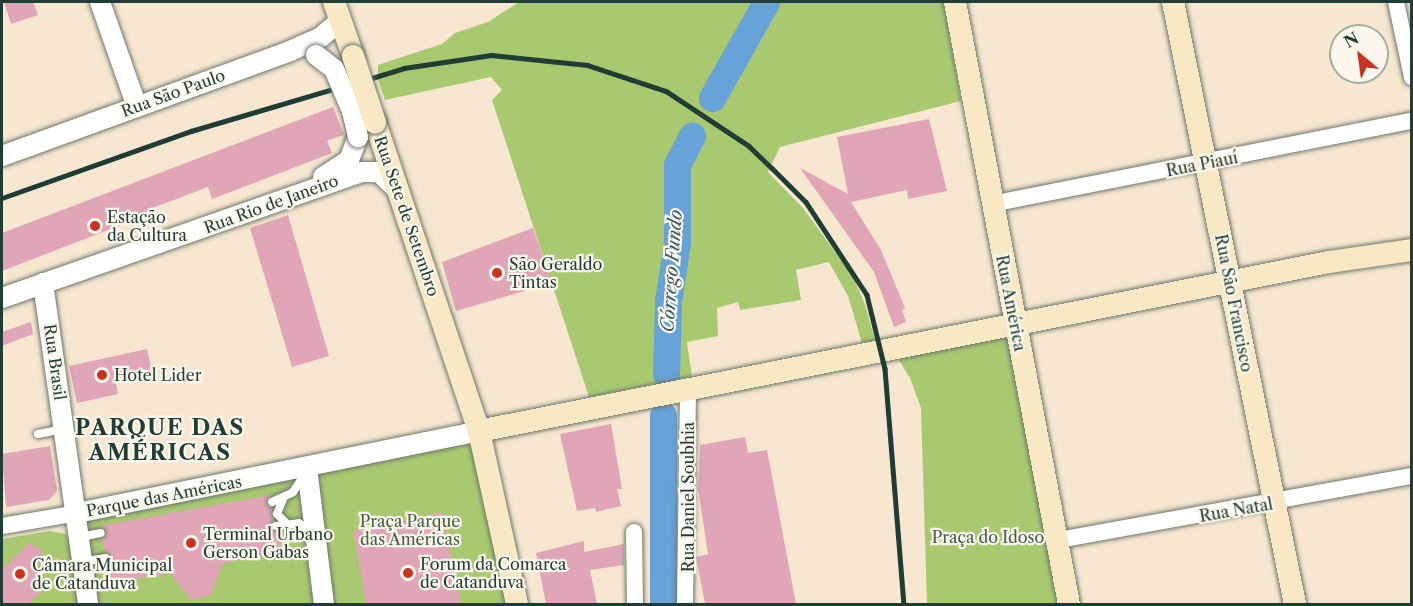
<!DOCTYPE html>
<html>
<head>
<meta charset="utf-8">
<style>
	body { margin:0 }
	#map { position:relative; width:1413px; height:606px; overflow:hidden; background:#f7e7d1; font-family:"Libre Caslon Text",serif }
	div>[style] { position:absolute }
	.green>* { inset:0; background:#a9c971 }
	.river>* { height:27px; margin:-13.5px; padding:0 13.5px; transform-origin:13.5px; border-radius:13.5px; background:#67a2d8 }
	.building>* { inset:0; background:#e0a5b6 }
	.roads { filter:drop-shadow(0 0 2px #6b786b) drop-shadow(0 0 2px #6b786b) }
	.service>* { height:8px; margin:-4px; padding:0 4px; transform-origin:4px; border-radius:4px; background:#fff }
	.minor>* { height:16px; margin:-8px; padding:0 8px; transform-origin:8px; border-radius:8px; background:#fff }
	.tertiary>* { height:20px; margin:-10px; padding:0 10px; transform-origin:10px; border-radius:10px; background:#fff }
	.secondary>* { height:22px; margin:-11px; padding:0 11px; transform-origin:11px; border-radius:11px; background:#f8e8c3 }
	.rail>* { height:4.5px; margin:-2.25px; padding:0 2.25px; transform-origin:2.25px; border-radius:2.25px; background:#1f3d34 }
	.bridges { filter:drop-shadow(0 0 2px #6b786b) drop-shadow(0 0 2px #6b786b) }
	.tertiary-bridge>* { height:20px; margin:-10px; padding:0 10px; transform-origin:10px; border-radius:10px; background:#fff }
	.secondary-bridge>* { height:22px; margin:-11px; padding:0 11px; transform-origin:11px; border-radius:11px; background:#f8e8c3 }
	.dots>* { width:16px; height:16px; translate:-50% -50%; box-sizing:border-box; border:3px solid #fbf7ec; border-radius:50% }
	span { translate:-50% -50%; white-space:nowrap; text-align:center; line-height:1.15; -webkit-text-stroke:4.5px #fbf7ec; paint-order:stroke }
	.street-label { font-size:16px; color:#1f3d34 }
	.poi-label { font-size:16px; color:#1f3d34 }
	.left { translate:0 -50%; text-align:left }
	.park-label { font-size:16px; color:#426043 }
	.water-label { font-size:18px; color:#355b65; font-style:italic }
	.district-label { font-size:22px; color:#1f3d34; font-weight:700; letter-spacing:1.5px }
	.frame { position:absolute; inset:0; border:3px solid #1f3d34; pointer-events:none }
	.north { position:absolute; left:1329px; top:24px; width:60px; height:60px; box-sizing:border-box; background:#fbf7ec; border:2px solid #a3ada2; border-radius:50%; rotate:331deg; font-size:16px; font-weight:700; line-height:24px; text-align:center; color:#1f3d34 }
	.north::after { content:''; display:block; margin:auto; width:21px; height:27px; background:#c8321e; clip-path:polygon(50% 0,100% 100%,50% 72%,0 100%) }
</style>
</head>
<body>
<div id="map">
	<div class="green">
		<i style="clip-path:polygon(519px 2px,944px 2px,961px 101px,780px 147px,768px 172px,803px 208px,852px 275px,865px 304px,875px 341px,862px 343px,848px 296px,829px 262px,796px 270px,801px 300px,740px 310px,738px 302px,717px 308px,718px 336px,687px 342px,692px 377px,589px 397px,492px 100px,502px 90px,491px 77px,385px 100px,378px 80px,378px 65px,442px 44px,455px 33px,488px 22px)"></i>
		<i style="clip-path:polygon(1009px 337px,1062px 604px,927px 604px,921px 408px,910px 378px,895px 354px)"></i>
		<i style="clip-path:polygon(472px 441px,507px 604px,95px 604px,83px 519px)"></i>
		<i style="clip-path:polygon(50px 531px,66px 534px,74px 551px,80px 604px,2px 604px,2px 539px)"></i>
	</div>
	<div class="river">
		<i style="left:712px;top:98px;width:110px;rotate:-60.6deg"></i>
		<i style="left:666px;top:374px;width:73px;rotate:-88.4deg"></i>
		<i style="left:668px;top:301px;width:59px;rotate:-81.2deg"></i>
		<i style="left:677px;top:243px;width:78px;rotate:-90deg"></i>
		<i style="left:677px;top:165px;width:33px;rotate:-63deg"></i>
		<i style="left:663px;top:415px;width:189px;rotate:90deg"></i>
	</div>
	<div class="building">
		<i style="clip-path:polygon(4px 2px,33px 2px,38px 15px,11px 24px)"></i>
		<i style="clip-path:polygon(333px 107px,344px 135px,327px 141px,332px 153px,212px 199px,208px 187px,150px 209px,152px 213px,2px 271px,2px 233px)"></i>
		<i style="clip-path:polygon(929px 119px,947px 191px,908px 199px,907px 190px,851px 202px,881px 250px,905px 308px,902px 310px,906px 322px,894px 327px,874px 272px,800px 168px,848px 194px,837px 137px)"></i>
		<i style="clip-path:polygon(288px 215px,329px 356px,292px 367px,250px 228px)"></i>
		<i style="clip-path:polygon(533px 228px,552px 283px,456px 311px,442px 262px)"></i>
		<i style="clip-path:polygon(31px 322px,33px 334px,2px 346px,2px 332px)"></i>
		<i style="clip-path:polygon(147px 349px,152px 372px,115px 379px,118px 394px,77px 403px,69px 366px)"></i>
		<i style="clip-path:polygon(611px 424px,622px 489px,617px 489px,621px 506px,596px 512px,595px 508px,577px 511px,560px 434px)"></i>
		<i style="clip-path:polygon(745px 437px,748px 453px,767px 450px,796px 604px,705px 604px,696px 557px,708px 554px,698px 489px,700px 445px)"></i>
		<i style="clip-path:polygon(50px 446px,57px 491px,49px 500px,6px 507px,2px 454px)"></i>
		<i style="clip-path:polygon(271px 495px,266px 502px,272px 508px,274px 520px,270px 527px,277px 532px,281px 552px,223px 563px,211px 595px,191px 600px,170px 573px,110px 583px,107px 564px,112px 556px,105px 552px,102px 539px,107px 532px,100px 526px)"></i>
		<i style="clip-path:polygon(442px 512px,461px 604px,366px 604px,353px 531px)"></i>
		<i style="clip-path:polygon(584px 541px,584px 552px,624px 544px,624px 565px,590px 570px,597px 604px,546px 604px,536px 553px)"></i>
		<i style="clip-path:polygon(29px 543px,41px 550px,43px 558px,33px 568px,47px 586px,28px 604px,2px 604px,2px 570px)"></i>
	</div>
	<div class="roads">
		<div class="service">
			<i style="left:38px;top:434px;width:26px;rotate:-11deg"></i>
			<i style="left:283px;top:499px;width:16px;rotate:112deg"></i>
			<i style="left:277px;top:514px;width:14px;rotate:45deg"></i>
			<i style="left:272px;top:502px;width:23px;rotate:-25deg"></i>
			<i style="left:293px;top:492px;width:20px;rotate:-57deg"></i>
			<i style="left:276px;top:526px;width:23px;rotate:-7deg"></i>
			<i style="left:299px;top:523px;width:16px;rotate:40deg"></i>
			<i style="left:80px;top:537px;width:21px;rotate:-11deg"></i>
			<i style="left:83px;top:562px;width:23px;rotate:-10deg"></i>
		</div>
		<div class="minor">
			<i style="left:1396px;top:2px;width:77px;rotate:78deg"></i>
			<i style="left:991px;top:204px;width:429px;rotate:-11.2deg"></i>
			<i style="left:2px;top:526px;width:76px;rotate:-9.8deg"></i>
			<i style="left:634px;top:532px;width:72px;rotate:89.2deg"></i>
			<i style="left:1059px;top:540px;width:359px;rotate:-10.3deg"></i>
			<i style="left:685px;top:604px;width:214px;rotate:-89.2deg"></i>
		</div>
		<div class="tertiary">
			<i style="left:100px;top:2px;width:111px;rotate:70.6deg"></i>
			<i style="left:2px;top:156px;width:307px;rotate:-20deg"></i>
			<i style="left:290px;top:51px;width:34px;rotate:-24deg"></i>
			<i style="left:321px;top:37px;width:25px;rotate:-40deg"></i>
			<i style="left:323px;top:177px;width:31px;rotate:-33deg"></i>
			<i style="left:349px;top:160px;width:25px;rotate:-69deg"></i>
			<i style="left:43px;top:283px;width:324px;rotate:82deg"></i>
			<i style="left:2px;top:298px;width:381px;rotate:-19.3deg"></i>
			<i style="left:362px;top:172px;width:17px"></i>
			<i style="left:379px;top:172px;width:28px;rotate:44deg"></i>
			<i style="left:307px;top:468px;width:137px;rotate:82.9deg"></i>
			<i style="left:77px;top:513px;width:410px;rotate:-11.5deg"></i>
		</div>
		<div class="secondary">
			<i style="left:334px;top:2px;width:57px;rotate:70.6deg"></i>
			<i style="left:955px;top:2px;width:613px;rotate:79.28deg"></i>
			<i style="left:1173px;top:2px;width:614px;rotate:78.54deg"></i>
			<i style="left:375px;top:122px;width:326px;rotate:71.4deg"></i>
			<i style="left:479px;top:431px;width:177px;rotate:77.6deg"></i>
			<i style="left:479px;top:431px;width:867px;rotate:-11.25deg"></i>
			<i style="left:1329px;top:262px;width:84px;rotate:-8.2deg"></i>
		</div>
	</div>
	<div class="rail">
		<i style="left:372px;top:78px;width:34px;rotate:-17deg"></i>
		<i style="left:404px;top:68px;width:88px;rotate:-8.5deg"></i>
		<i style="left:491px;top:55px;width:97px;rotate:5.9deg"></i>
		<i style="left:587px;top:65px;width:83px;rotate:18.2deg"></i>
		<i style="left:666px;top:91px;width:100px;rotate:33.5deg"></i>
		<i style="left:749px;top:146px;width:32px;rotate:44deg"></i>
		<i style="left:772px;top:168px;width:48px;rotate:45deg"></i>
		<i style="left:806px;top:202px;width:111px;rotate:56.7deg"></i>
		<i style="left:867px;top:295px;width:76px;rotate:76.3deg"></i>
		<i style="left:885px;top:369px;width:236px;rotate:85.4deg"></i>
		<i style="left:2px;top:198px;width:201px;rotate:-19.5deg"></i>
		<i style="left:191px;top:131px;width:148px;rotate:-16.5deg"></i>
	</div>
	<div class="bridges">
		<div class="tertiary-bridge">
			<i style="left:316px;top:55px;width:23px;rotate:38deg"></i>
			<i style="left:334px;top:69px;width:46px;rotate:66.8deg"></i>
			<i style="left:352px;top:111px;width:27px;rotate:77deg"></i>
		</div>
		<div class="secondary-bridge">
			<i style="left:353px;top:56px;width:70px;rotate:71.6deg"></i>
		</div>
	</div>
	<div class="dots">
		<i style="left:95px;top:226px;background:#c8321e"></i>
		<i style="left:497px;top:273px;background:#c8321e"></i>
		<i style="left:102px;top:375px;background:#c8321e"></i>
		<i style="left:191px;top:543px;background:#c8321e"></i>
		<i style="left:408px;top:573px;background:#c8321e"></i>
		<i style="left:20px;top:574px;background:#c8321e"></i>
	</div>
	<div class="street-label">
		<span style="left:173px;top:93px;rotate:-20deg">Rua São Paulo</span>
		<span style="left:1202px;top:164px;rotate:-11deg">Rua Piauí</span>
		<span style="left:271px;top:204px;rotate:-20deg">Rua Rio de Janeiro</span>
		<span style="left:407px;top:216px;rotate:71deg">Rua Sete de Setembro</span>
		<span style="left:1011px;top:303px;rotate:79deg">Rua América</span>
		<span style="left:1234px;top:303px;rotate:79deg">Rua São Francisco</span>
		<span style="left:55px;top:362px;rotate:82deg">Rua Brasil</span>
		<span style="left:164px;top:496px;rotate:-11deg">Parque das Américas</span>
		<span style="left:688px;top:497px;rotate:-90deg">Rua Daniel Soubhia</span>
		<span style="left:1236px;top:510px;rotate:-10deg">Rua Natal</span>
	</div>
	<div class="poi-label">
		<span class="left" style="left:107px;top:226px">Estação<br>da Cultura</span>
		<span class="left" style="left:509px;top:273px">São Geraldo<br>Tintas</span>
		<span class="left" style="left:114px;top:375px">Hotel Lider</span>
		<span class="left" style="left:203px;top:543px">Terminal Urbano<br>Gerson Gabas</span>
		<span class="left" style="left:420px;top:573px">Forum da Comarca<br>de Catanduva</span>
		<span class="left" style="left:32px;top:574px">Câmara Municipal<br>de Catanduva</span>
	</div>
	<div class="park-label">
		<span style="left:410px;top:530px">Praça Parque<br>das Américas</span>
		<span style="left:988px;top:537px">Praça do Idoso</span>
	</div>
	<div class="water-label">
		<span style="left:672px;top:271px;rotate:-86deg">Córrego Fundo</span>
	</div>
	<div class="district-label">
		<span style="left:160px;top:440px">PARQUE DAS<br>AMÉRICAS</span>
	</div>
	<div class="frame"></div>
	<div class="north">N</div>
</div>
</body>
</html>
